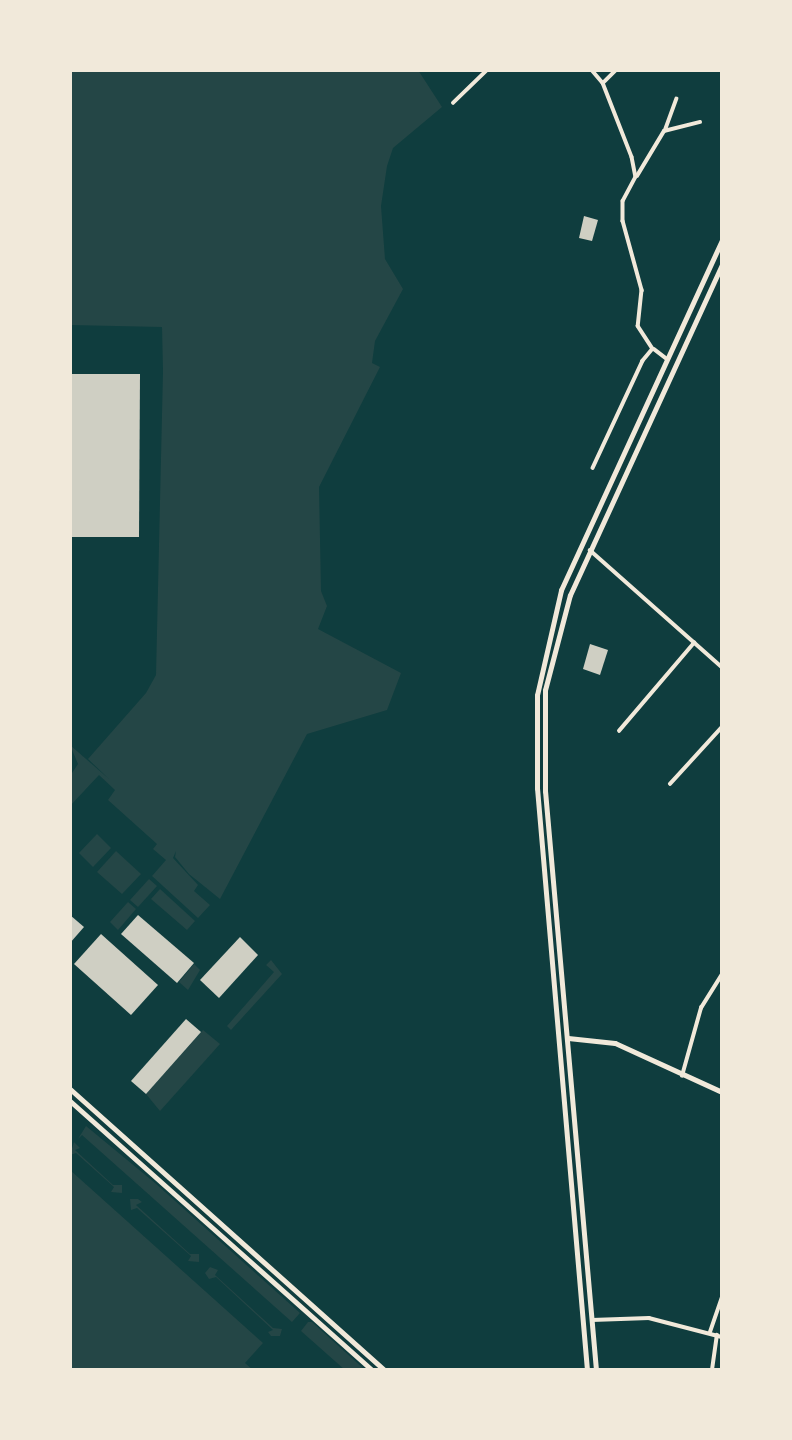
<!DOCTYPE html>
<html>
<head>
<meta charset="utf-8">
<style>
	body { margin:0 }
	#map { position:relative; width:792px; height:1440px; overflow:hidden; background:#0f3d3e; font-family:"PT Sans",sans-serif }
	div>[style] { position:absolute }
	.green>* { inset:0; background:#244646 }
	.building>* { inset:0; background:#cfcfc3 }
	.minor>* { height:3.5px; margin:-1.75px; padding:0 1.75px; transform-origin:1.75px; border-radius:1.75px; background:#f1e9da }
	.secondary>* { height:5px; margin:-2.5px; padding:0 2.5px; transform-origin:2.5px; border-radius:2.5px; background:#f1e9da }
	span { translate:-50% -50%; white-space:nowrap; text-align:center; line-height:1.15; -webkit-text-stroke:7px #f1e9da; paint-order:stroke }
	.frame { position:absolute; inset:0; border:72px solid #f1e9da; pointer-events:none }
</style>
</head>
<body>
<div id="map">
	<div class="green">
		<i style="clip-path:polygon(70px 70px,418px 70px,442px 107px,393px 148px,387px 166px,381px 206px,385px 259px,403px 289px,375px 341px,372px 363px,380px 367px,319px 487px,321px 591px,327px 606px,318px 629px,401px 673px,387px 710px,307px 734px,220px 899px,189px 874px,175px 857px,176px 851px,173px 858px,198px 885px,194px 891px,210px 905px,198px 918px,152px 876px,166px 860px,153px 849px,157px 844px,108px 800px,115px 790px,99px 775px,70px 806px,70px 776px,78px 764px,70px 745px,109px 779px,88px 759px,146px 693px,156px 675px,163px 371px,162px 327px,70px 325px)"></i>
		<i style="clip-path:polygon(97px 834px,111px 848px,93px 867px,79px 853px)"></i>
		<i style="clip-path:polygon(116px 851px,141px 874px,122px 894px,97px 872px)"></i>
		<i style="clip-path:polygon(149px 879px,157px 886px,138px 907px,130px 900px)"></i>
		<i style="clip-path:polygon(160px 889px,195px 921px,187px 930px,151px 899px)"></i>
		<i style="clip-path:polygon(128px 902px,136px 909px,118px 930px,110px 922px)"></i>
		<i style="clip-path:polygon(271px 960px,282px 974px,231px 1030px,227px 1026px,274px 972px,266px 965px)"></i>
		<i style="clip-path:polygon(194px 964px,200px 970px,188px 990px,179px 982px)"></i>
		<i style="clip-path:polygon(203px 1030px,220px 1044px,160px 1111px,146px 1094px)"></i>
		<i style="clip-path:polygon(86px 1126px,155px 1183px,300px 1313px,292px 1322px,82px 1135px,78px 1139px)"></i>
		<i style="clip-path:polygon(74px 1142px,80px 1148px,75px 1150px,113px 1185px,122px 1185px,122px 1193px,111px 1192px,114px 1187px,76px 1153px,70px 1155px)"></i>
		<i style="clip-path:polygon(70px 1170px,263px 1343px,245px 1363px,253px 1370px,70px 1370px)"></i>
		<i style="clip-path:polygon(130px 1199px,138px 1199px,142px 1202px,136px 1205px,190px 1254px,199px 1254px,199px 1262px,188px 1261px,191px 1256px,137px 1208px,131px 1210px)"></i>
		<i style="clip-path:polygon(210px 1267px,218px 1270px,215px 1275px,273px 1328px,282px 1329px,280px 1336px,271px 1336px,268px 1332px,273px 1330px,216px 1277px,209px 1279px,205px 1273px)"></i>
		<i style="clip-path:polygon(308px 1322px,312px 1322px,365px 1370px,345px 1370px,301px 1331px)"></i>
	</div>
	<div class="building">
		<i style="clip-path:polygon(584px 216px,598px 220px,592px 241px,579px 238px)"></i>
		<i style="clip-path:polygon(70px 374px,140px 374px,139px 537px,70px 537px)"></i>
		<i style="clip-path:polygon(590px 644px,608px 650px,600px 675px,583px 669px)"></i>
		<i style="clip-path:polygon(70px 915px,84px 927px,70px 943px)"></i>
		<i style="clip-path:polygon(138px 915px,194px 963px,177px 983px,121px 934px)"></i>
		<i style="clip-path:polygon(101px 934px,158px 985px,131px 1015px,74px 964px)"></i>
		<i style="clip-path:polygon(240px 937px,258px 955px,219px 998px,200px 980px)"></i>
		<i style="clip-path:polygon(186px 1019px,201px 1032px,146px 1094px,131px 1081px)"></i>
	</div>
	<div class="minor">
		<i style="left:592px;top:70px;width:17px;rotate:50deg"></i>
		<i style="left:603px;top:83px;width:79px;rotate:68.6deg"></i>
		<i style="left:632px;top:157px;width:20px;rotate:79deg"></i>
		<i style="left:636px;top:177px;width:27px;rotate:118deg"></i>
		<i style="left:623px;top:201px;width:20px;rotate:90deg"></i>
		<i style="left:623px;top:221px;width:72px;rotate:74.6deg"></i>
		<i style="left:642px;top:290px;width:36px;rotate:96deg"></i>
		<i style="left:638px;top:326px;width:27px;rotate:57deg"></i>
		<i style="left:653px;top:349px;width:16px;rotate:130deg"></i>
		<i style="left:643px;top:361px;width:118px;rotate:115deg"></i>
		<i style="left:603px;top:83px;width:18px;rotate:-45deg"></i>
		<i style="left:453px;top:103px;width:47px;rotate:-44.1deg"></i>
		<i style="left:665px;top:130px;width:33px;rotate:-70deg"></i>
		<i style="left:637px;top:176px;width:52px;rotate:-59deg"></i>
		<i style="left:664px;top:131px;width:37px;rotate:-14deg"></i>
		<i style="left:654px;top:349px;width:15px;rotate:37deg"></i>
		<i style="left:590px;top:550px;width:176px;rotate:41.6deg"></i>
		<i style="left:619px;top:731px;width:116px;rotate:-49.6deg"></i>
		<i style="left:670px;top:784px;width:77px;rotate:-47.6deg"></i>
		<i style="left:682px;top:1076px;width:71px;rotate:-74.4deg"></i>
		<i style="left:701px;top:1008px;width:39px;rotate:-58deg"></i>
		<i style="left:592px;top:1320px;width:57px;rotate:-2deg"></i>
		<i style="left:649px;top:1318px;width:75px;rotate:14.6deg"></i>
		<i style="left:710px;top:1332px;width:36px;rotate:-71deg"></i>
		<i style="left:712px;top:1370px;width:35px;rotate:-82deg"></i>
	</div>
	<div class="secondary">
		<i style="left:568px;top:1038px;width:47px;rotate:6.1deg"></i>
		<i style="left:615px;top:1043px;width:118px;rotate:24.6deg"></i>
		<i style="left:70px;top:1089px;width:421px;rotate:41.8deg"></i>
		<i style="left:70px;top:1101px;width:404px;rotate:41.7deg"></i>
		<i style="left:587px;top:1370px;width:584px;rotate:-94.91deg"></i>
		<i style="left:537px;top:788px;width:93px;rotate:-90deg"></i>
		<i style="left:537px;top:695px;width:108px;rotate:-77.1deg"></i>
		<i style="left:561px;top:590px;width:385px;rotate:-65.3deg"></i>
		<i style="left:596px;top:1370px;width:581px;rotate:-95.03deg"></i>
		<i style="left:545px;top:791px;width:101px;rotate:-90deg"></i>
		<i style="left:545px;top:690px;width:98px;rotate:-75.3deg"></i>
		<i style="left:570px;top:595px;width:364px;rotate:-65.3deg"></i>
	</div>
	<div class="frame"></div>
</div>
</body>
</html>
